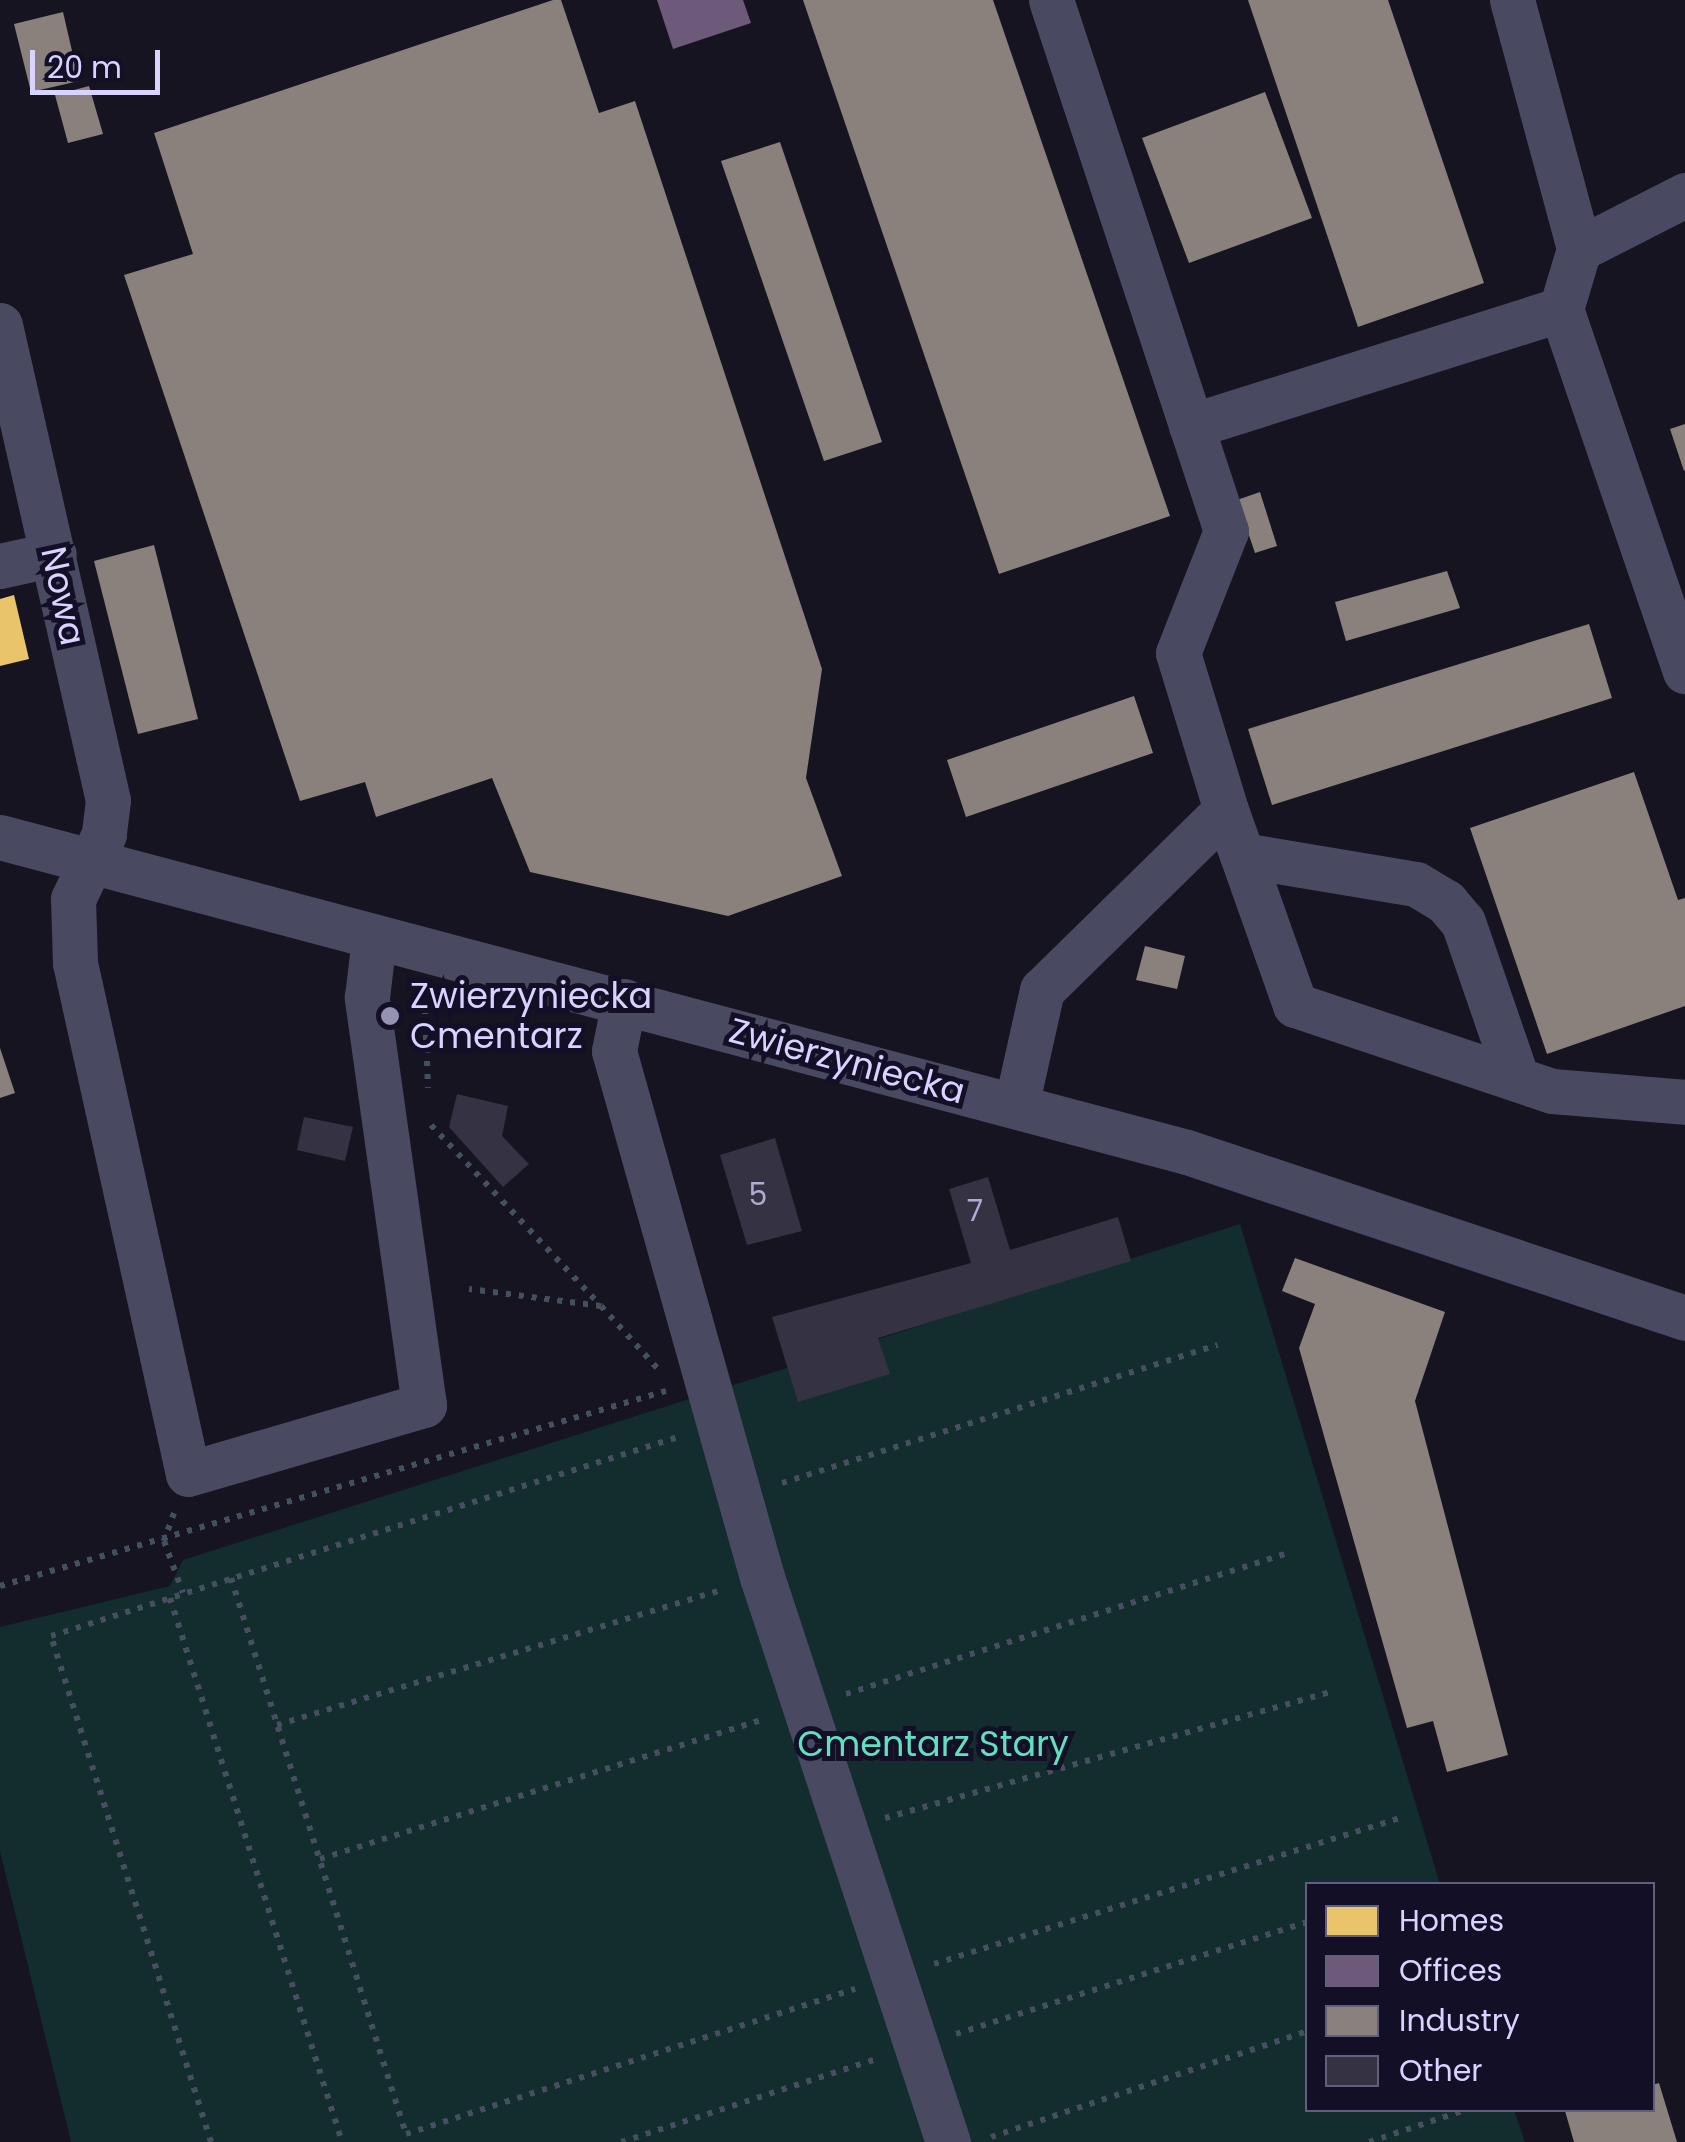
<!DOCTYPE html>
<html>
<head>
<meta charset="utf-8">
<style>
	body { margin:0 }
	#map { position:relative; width:1685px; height:2142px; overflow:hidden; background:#161421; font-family:Poppins,sans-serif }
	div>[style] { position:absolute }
	.green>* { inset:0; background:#132c2d }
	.homes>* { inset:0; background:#e9c46a }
	.offices>* { inset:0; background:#6d597a }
	.industry>* { inset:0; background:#8a817c }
	.building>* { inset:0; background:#343243 }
	.path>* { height:6px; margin-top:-3px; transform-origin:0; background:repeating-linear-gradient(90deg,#44505f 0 5px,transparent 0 13px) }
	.minor>* { height:45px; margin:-22.5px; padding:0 22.5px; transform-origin:22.5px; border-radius:22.5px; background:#4a4962 }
	.dots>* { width:28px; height:28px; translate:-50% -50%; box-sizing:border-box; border:5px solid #130f26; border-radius:50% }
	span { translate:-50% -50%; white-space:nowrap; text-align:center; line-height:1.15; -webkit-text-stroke:10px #130f26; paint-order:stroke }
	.number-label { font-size:30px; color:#b0acd0 }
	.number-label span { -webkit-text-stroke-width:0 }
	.street-label { font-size:35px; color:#d9d4ff }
	.poi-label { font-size:35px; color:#d9d4ff }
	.left { translate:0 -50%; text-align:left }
	.park-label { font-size:35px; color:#5fe0c0 }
	.legend { position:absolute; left:1305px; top:1882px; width:350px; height:230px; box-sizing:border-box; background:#130f26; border:2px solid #625e7d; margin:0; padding:12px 18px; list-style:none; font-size:30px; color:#d9d4ff }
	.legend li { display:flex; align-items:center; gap:20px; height:50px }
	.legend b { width:50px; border:2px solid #625e7d }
	.scale { position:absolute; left:30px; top:50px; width:130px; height:45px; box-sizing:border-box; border:5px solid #d9d4ff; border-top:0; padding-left:12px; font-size:30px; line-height:35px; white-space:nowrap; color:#d9d4ff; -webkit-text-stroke:8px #130f26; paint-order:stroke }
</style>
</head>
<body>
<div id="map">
	<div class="green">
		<i style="clip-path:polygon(1240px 1224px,1440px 1884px,1308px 1884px,1308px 2110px,1514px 2110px,1525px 2142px,71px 2142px,0 1851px,0 1627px,170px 1586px,183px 1560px)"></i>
	</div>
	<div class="homes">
		<i style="clip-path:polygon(14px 595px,29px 659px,0 666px,0 599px)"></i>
	</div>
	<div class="offices">
		<i style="clip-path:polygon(657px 0,743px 0,751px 23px,673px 49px)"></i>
	</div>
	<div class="industry">
		<i style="clip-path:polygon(553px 0,561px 0,599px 113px,635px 101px,822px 669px,806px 778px,842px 876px,728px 916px,530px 872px,492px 778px,376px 817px,365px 782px,300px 801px,124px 275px,193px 254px,154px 133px)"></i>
		<i style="clip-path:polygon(803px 0,993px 0,1170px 516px,999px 574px)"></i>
		<i style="clip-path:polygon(1248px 0,1388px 0,1484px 283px,1358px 327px)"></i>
		<i style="clip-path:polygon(63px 12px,79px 81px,31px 92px,14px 24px)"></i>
		<i style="clip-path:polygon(89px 86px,103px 134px,68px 143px,55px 95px)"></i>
		<i style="clip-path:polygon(1265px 92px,1312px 218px,1189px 263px,1142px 138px)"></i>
		<i style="clip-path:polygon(780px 142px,882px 442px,824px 461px,721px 161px)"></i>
		<i style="clip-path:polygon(1685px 424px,1685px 470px,1684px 471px,1670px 429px)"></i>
		<i style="clip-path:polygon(1260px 492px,1277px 546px,1255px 553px,1237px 500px)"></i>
		<i style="clip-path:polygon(154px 545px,198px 719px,138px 734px,94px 561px)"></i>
		<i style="clip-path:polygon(1447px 571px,1460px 608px,1346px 641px,1335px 602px)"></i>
		<i style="clip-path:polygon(1589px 624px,1612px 698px,1272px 805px,1248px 729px)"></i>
		<i style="clip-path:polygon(1134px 696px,1153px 753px,966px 817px,947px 760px)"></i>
		<i style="clip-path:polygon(1634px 772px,1678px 900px,1685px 898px,1685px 1006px,1547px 1054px,1470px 828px)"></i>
		<i style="clip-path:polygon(1145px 946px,1185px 956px,1177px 989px,1136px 980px)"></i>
		<i style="clip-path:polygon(0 1048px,15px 1093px,0 1098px)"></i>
		<i style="clip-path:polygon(1295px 1258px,1445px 1312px,1415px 1401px,1508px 1755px,1447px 1772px,1433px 1721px,1407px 1728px,1299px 1348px,1315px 1304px,1282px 1291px)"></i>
		<i style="clip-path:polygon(1659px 2083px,1677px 2142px,1574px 2142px,1565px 2111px,1652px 2110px,1652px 2085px)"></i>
	</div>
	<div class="building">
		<i style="clip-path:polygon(457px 1094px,508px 1106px,502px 1136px,529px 1164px,503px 1187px,449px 1127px)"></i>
		<i style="clip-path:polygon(304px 1117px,353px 1127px,345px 1161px,297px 1150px)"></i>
		<i style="clip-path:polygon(775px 1138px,802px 1231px,747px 1245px,720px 1155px)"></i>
		<i style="clip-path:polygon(988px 1177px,1010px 1250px,1118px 1217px,1131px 1261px,878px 1338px,890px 1374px,798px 1402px,772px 1317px,971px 1263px,949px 1189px)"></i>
	</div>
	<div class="path">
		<i style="left:425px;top:1009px;width:79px;rotate:87.8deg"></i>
		<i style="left:431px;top:1125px;width:248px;rotate:46.8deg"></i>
		<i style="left:601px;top:1306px;width:133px;rotate:-172.7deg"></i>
		<i style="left:601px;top:1306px;width:84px;rotate:47.9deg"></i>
		<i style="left:782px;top:1483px;width:457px;rotate:-17.6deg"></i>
		<i style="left:174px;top:1513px;width:30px;rotate:110deg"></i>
		<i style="left:164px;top:1541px;width:55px;rotate:69.9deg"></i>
		<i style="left:231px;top:1578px;width:583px;rotate:72.53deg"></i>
		<i style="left:406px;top:2134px;width:472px;rotate:-17.9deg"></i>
		<i style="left:0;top:1586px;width:694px;rotate:-16.32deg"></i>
		<i style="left:170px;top:1598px;width:571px;rotate:72.45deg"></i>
		<i style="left:846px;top:1694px;width:465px;rotate:-17.7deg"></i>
		<i style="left:277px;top:1725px;width:464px;rotate:-16.9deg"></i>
		<i style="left:885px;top:1818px;width:463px;rotate:-15.8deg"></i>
		<i style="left:320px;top:1859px;width:463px;rotate:-17.5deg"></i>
		<i style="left:934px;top:1964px;width:487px;rotate:-17.4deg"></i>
		<i style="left:956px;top:2034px;width:369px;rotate:-17.7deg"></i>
		<i style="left:991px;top:2137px;width:334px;rotate:-18.5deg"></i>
		<i style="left:211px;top:2142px;width:531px;rotate:-107.55deg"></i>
		<i style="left:51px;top:1636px;width:661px;rotate:-17.61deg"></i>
		<i style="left:621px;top:2142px;width:269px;rotate:-18deg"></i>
		<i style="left:1369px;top:2142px;width:101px;rotate:-18.4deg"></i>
	</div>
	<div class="minor">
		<i style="left:1512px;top:0;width:258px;rotate:74.9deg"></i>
		<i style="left:1579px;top:249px;width:63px;rotate:106.7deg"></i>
		<i style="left:1561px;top:309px;width:383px;rotate:71.1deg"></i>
		<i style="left:1579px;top:249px;width:119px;rotate:-27deg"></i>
		<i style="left:0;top:325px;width:487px;rotate:77.2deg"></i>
		<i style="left:108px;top:800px;width:34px;rotate:97deg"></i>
		<i style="left:104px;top:834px;width:72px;rotate:115.5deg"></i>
		<i style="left:73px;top:899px;width:64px;rotate:88.2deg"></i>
		<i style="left:75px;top:963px;width:523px;rotate:77.53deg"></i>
		<i style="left:188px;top:1474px;width:246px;rotate:-16.3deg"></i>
		<i style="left:424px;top:1405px;width:412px;rotate:-98deg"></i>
		<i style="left:367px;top:997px;width:59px;rotate:-83.2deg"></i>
		<i style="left:1191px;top:426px;width:388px;rotate:-17.5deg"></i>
		<i style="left:0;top:566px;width:55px;rotate:-12.5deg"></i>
		<i style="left:1226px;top:810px;width:207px;rotate:70.5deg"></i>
		<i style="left:1295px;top:1005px;width:271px;rotate:18.5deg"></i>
		<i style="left:1552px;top:1091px;width:133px;rotate:4.7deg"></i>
		<i style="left:0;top:837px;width:1228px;rotate:14.86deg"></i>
		<i style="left:1187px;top:1152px;width:525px;rotate:18.43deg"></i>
		<i style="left:1242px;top:855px;width:176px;rotate:9.5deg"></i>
		<i style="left:1416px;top:884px;width:35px;rotate:31deg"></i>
		<i style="left:1446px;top:902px;width:26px;rotate:50deg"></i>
		<i style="left:1463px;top:922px;width:166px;rotate:71deg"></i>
		<i style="left:624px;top:1001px;width:51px;rotate:101.3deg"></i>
		<i style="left:614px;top:1051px;width:546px;rotate:74.29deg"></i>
		<i style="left:762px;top:1577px;width:595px;rotate:71.78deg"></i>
		<i style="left:1016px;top:1106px;width:119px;rotate:-77.4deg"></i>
		<i style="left:1042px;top:990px;width:257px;rotate:-44.4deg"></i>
		<i style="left:1226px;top:810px;width:164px;rotate:-107deg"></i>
		<i style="left:1178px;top:653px;width:131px;rotate:-68.5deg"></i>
		<i style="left:1226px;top:531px;width:559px;rotate:-108.24deg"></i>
	</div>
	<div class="dots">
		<i style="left:390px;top:1016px;background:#9591b1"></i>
	</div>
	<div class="number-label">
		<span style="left:758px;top:1195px">5</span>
		<span style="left:975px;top:1211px">7</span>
	</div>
	<div class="street-label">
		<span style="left:63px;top:596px;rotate:78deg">Nowa</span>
		<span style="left:847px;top:1061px;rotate:15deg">Zwierzyniecka</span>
	</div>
	<div class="poi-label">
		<span class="left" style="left:410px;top:1016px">Zwierzyniecka<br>Cmentarz</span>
	</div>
	<div class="park-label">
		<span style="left:933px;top:1744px">Cmentarz Stary</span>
	</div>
	<ul class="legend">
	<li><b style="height:28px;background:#e9c46a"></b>Homes</li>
	<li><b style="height:28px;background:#6d597a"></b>Offices</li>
	<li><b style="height:28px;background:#8a817c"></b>Industry</li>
	<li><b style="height:28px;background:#343243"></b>Other</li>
	</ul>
	<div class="scale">20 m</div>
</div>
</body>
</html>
